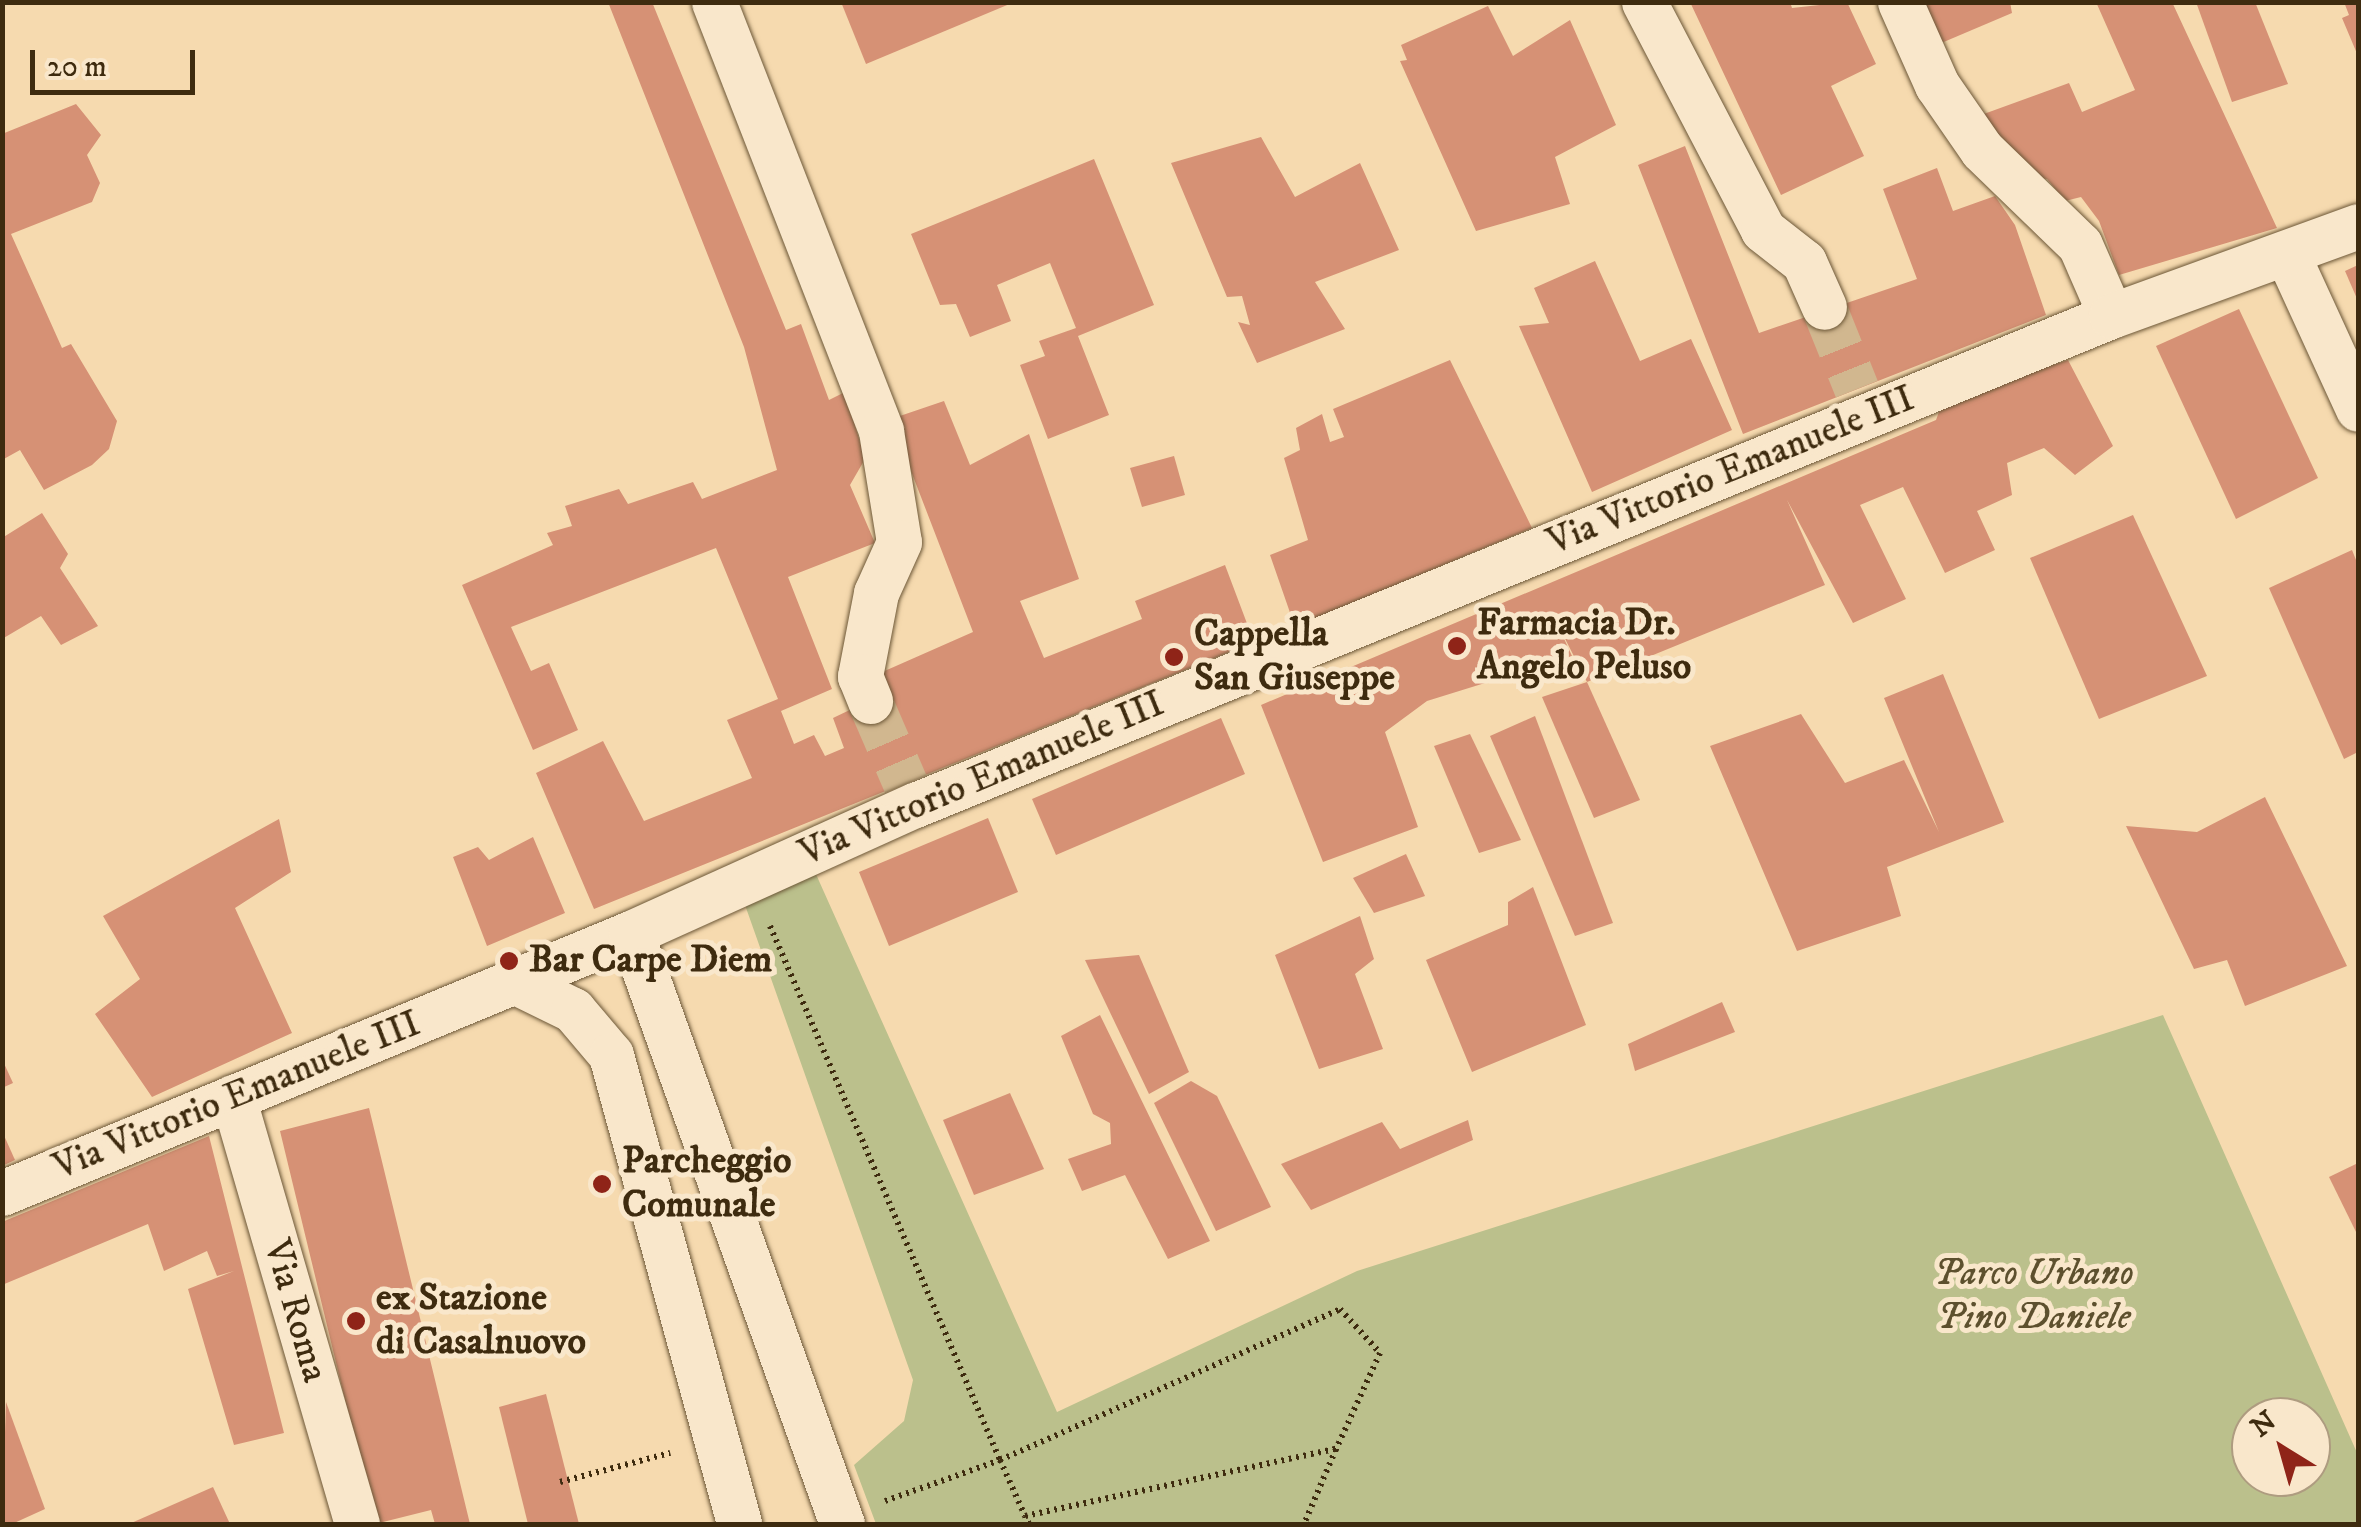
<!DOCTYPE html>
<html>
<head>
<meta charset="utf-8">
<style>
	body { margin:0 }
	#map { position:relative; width:2361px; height:1527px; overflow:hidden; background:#f6daaf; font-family:"IM FELL DW Pica",serif }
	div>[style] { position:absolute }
	.green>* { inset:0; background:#bbc08c }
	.building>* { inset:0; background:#d69175 }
	.street-tunnel>* { height:45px; margin-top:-22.5px; transform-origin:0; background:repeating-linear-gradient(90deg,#d1b78f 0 45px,transparent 0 67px) }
	.path>* { height:6px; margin-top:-3px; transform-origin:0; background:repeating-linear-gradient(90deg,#3e2b0f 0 2.5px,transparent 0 7.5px) }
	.roads { filter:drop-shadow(0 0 2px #6c5737) drop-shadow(0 0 2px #6c5737) }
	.street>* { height:45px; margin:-22.5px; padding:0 22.5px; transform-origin:22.5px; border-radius:22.5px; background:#f9e7cb }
	.dots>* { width:28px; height:28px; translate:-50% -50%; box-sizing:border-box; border:5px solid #f9e7cb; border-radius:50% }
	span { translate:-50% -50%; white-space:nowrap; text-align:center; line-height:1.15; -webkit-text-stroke:10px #f9e7cb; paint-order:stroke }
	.street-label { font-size:38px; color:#3e2b0f }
	.poi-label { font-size:38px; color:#3e2b0f; font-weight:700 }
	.left { translate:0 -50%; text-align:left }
	.park-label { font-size:38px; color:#5d502e; font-style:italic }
	.frame { position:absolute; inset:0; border:5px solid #3e2b0f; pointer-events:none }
	.north { position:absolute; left:2231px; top:1397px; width:100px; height:100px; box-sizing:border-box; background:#f9e7cb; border:2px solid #ae9c80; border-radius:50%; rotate:323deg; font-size:28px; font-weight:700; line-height:40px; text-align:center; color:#3e2b0f }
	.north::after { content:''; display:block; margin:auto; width:35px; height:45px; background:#8f2418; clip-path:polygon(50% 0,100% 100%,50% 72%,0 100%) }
	.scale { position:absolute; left:30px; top:50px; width:165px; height:45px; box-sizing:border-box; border:5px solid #3e2b0f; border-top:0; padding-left:12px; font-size:30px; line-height:35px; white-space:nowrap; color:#3e2b0f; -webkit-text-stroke:8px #f9e7cb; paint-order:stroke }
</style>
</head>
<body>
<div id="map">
	<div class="green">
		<i style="clip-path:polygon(evenodd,815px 872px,1057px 1412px,1357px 1271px,2163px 1015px,2358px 1455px,2358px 1524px,876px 1524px,854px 1465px,904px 1421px,913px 1380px,745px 905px,815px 872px,2251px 1417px,2311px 1417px,2311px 1477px,2251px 1477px,2251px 1417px)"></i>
	</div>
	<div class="building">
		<i style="clip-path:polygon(608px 2px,652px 2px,786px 330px,801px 324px,829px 400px,845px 392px,865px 459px,850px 485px,875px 543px,788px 577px,832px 689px,781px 711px,794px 744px,814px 735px,825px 756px,844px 748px,833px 718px,879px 696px,871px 677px,973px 632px,891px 419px,944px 401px,970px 465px,1029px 434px,1079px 579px,1020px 601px,1044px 658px,1142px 619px,1135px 601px,1225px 565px,1254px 642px,594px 909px,536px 773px,603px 741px,644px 821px,752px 778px,727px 720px,778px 699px,716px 548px,511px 627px,531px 671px,549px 663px,578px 730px,533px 750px,462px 585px,553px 545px,547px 533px,572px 526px,565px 506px,619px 489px,628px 504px,693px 482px,702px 499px,777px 470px,744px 347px)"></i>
		<i style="clip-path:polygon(841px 2px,1012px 2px,1012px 3px,866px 64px)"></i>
		<i style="clip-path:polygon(1690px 2px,1790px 2px,1792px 8px,1847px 2px,1876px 64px,1831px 86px,1864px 156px,1781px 195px)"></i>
		<i style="clip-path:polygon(1920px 2px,2010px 2px,2012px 13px,1939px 44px)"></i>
		<i style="clip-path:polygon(2096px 2px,2172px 2px,2277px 228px,2119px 275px,2099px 221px,2081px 197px,2065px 201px,2047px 179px,2031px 177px,1981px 115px,2069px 83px,2082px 112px,2135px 90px)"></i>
		<i style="clip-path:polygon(2196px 2px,2255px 2px,2288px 84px,2232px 102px)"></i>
		<i style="clip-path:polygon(2344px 2px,2358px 2px,2358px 56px,2342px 18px,2349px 15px)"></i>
		<i style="clip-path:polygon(1488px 6px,1513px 56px,1570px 20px,1616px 125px,1555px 157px,1570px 204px,1476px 231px,1400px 61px,1407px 60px,1401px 45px)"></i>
		<i style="clip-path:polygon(76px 104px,101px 135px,87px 155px,100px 183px,92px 202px,11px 234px,62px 348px,71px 344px,117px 421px,109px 449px,92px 465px,44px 490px,20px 450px,2px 460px,2px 134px)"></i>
		<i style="clip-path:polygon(1261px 137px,1295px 197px,1360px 163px,1399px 250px,1315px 282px,1345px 329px,1257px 363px,1238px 322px,1250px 325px,1242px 296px,1227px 297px,1171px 163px)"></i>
		<i style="clip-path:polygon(1685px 146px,1759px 333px,1917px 279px,1883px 189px,1937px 168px,1953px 211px,1995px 196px,2015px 225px,2046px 315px,1743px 434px,1638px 165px)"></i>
		<i style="clip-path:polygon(1094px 159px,1154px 305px,1078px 336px,1109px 415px,1048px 439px,1020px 365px,1045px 356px,1039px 341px,1076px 328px,1050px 263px,997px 285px,1011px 321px,970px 337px,956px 304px,940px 305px,911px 234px)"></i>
		<i style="clip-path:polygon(1595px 261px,1640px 361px,1691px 339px,1732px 430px,1592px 492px,1519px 326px,1549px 323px,1534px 288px)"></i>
		<i style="clip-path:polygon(2358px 265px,2358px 301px,2345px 271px)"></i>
		<i style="clip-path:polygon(2239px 309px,2318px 478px,2236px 519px,2156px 346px)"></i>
		<i style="clip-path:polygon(1450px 360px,1532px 528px,1295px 627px,1270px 555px,1308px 540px,1284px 458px,1300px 450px,1296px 428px,1322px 414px,1330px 442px,1344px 437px,1333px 409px)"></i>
		<i style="clip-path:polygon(2068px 360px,2113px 446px,2075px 475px,2044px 448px,2007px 463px,2012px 495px,1977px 511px,1995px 550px,1945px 573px,1903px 487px,1860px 505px,1906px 599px,1853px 623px,1787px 500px,1825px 585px,1587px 682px,1555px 619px,1572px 656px,1427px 701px,1385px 732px,1418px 827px,1323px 862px,1261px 705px,1936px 420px,1943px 401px)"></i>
		<i style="clip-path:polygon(1174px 456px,1185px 495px,1142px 507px,1130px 468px)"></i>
		<i style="clip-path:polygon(42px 513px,68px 554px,60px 568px,98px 626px,61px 645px,41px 616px,2px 639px,2px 538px)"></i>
		<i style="clip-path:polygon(2133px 515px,2207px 676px,2099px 719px,2030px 558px)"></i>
		<i style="clip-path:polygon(2352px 550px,2358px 565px,2358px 752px,2344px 759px,2269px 588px)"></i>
		<i style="clip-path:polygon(1943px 674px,2004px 822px,1887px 867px,1901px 916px,1797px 951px,1710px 746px,1801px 714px,1845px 783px,1904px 760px,1939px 832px,1884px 698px)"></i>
		<i style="clip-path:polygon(1587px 682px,1640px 800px,1594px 818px,1542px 697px)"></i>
		<i style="clip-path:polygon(1535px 716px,1613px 923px,1575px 936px,1490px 736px)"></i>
		<i style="clip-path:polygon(1221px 718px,1245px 774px,1056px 855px,1032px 799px)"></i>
		<i style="clip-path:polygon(1470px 734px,1521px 840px,1479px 853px,1434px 746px)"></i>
		<i style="clip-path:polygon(2265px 797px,2347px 966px,2245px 1006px,2227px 960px,2194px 969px,2126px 826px,2197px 832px)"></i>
		<i style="clip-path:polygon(988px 818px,1018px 892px,889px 946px,859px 872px)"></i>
		<i style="clip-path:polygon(279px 819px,291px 872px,235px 908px,292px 1033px,152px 1097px,95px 1014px,140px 979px,103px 916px)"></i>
		<i style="clip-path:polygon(533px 837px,565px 913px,487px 946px,453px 857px,478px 847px,489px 860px)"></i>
		<i style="clip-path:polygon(1406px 854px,1425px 896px,1374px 913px,1353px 878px)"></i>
		<i style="clip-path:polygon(1533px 887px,1586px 1025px,1472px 1072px,1426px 960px,1508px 925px,1508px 902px)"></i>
		<i style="clip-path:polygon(1360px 916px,1374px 959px,1355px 974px,1383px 1049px,1319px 1069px,1275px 955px)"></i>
		<i style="clip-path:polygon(1139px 955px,1189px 1072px,1149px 1094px,1085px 960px)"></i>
		<i style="clip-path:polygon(1722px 1002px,1735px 1032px,1635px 1071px,1628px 1044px)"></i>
		<i style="clip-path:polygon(1100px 1015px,1210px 1241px,1168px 1259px,1125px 1175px,1082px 1191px,1068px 1159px,1111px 1144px,1110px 1123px,1093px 1114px,1061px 1036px)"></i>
		<i style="clip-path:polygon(2px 1059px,13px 1083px,2px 1088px)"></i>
		<i style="clip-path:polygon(1191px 1081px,1217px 1096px,1271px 1207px,1216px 1231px,1154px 1103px)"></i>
		<i style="clip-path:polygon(1010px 1093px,1044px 1169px,974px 1195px,943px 1120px)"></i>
		<i style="clip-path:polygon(369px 1108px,470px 1524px,435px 1524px,431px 1510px,375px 1524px,280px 1131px)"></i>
		<i style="clip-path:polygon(1468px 1120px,1473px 1140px,1311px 1210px,1281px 1164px,1382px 1122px,1400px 1149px)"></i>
		<i style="clip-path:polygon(2px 1131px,15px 1160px,2px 1166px)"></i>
		<i style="clip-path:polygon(209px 1136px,284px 1433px,234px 1445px,188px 1289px,234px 1271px,217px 1276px,207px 1251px,164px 1271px,148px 1224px,2px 1285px,2px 1222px)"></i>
		<i style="clip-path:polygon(2358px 1163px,2358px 1236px,2329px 1177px)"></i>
		<i style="clip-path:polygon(546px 1394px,579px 1524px,528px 1524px,499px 1407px)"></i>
		<i style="clip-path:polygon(6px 1402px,45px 1509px,12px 1524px,2px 1524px)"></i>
		<i style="clip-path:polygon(213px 1487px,230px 1524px,129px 1524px)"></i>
	</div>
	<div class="street-tunnel">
		<i style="left:1824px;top:307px;width:88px;rotate:68.1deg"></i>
		<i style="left:870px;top:701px;width:90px;rotate:66.6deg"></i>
	</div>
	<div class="path">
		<i style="left:770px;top:926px;width:581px;rotate:66.7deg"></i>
		<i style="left:1000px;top:1460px;width:372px;rotate:-23.9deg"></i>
		<i style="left:1340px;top:1309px;width:59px;rotate:47.7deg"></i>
		<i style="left:1380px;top:1353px;width:106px;rotate:114.6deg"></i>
		<i style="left:560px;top:1482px;width:114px;rotate:-14.8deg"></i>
		<i style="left:885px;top:1501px;width:122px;rotate:-19.6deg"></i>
		<i style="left:1000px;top:1460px;width:61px;rotate:65.9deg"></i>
		<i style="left:1029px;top:1524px;width:9px;rotate:-117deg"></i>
		<i style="left:1025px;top:1516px;width:318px;rotate:-12.2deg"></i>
		<i style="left:1336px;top:1449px;width:82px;rotate:113.1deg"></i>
	</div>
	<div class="roads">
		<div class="street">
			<i style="left:714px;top:2px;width:460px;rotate:68.7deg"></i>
			<i style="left:881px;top:431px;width:112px;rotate:80.8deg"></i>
			<i style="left:899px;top:542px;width:56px;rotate:114.3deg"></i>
			<i style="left:876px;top:593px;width:85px;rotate:100.9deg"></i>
			<i style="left:860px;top:676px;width:27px;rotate:68deg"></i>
			<i style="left:1644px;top:2px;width:257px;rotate:62.4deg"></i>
			<i style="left:1763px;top:230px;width:52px;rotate:38deg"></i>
			<i style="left:1804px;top:262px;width:49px;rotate:66deg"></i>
			<i style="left:1900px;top:2px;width:91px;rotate:66deg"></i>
			<i style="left:1937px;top:85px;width:79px;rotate:55.3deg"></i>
			<i style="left:1982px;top:150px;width:136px;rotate:44.1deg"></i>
			<i style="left:2080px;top:245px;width:77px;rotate:66.4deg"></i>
			<i style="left:2288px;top:256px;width:168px;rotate:65.4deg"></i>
			<i style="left:631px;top:933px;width:628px;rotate:70.35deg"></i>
			<i style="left:514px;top:981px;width:66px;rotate:26.2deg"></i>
			<i style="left:573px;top:1010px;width:59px;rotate:49.8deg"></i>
			<i style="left:611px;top:1055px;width:486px;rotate:74.7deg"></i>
			<i style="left:233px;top:1097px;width:445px;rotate:73.8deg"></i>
			<i style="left:2px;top:1193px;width:681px;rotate:-22.46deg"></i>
			<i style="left:631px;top:933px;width:312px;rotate:-24.3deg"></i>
			<i style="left:915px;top:805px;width:1292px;rotate:-22.24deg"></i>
			<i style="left:2111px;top:316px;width:263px;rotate:-20deg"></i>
		</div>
	</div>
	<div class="dots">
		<i style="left:1457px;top:646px;background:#8f2418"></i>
		<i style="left:1174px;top:657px;background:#8f2418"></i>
		<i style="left:509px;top:961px;background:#8f2418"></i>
		<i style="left:602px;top:1184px;background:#8f2418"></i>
		<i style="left:356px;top:1321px;background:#8f2418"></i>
	</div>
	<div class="street-label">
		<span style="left:1731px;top:471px;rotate:-22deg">Via Vittorio Emanuele III</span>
		<span style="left:982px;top:779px;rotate:-23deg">Via Vittorio Emanuele III</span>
		<span style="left:237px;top:1096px;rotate:-22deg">Via Vittorio Emanuele III</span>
		<span style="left:295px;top:1311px;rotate:74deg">Via Roma</span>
	</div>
	<div class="poi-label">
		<span class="left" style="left:1477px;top:646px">Farmacia Dr.<br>Angelo Peluso</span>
		<span class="left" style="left:1194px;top:657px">Cappella<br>San Giuseppe</span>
		<span class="left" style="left:529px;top:961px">Bar Carpe Diem</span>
		<span class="left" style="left:622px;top:1184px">Parcheggio<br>Comunale</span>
		<span class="left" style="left:376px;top:1321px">ex Stazione<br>di Casalnuovo</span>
	</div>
	<div class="park-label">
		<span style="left:2034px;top:1296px">Parco Urbano<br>Pino Daniele</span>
	</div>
	<div class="frame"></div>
	<div class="north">N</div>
	<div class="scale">20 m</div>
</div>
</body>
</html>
